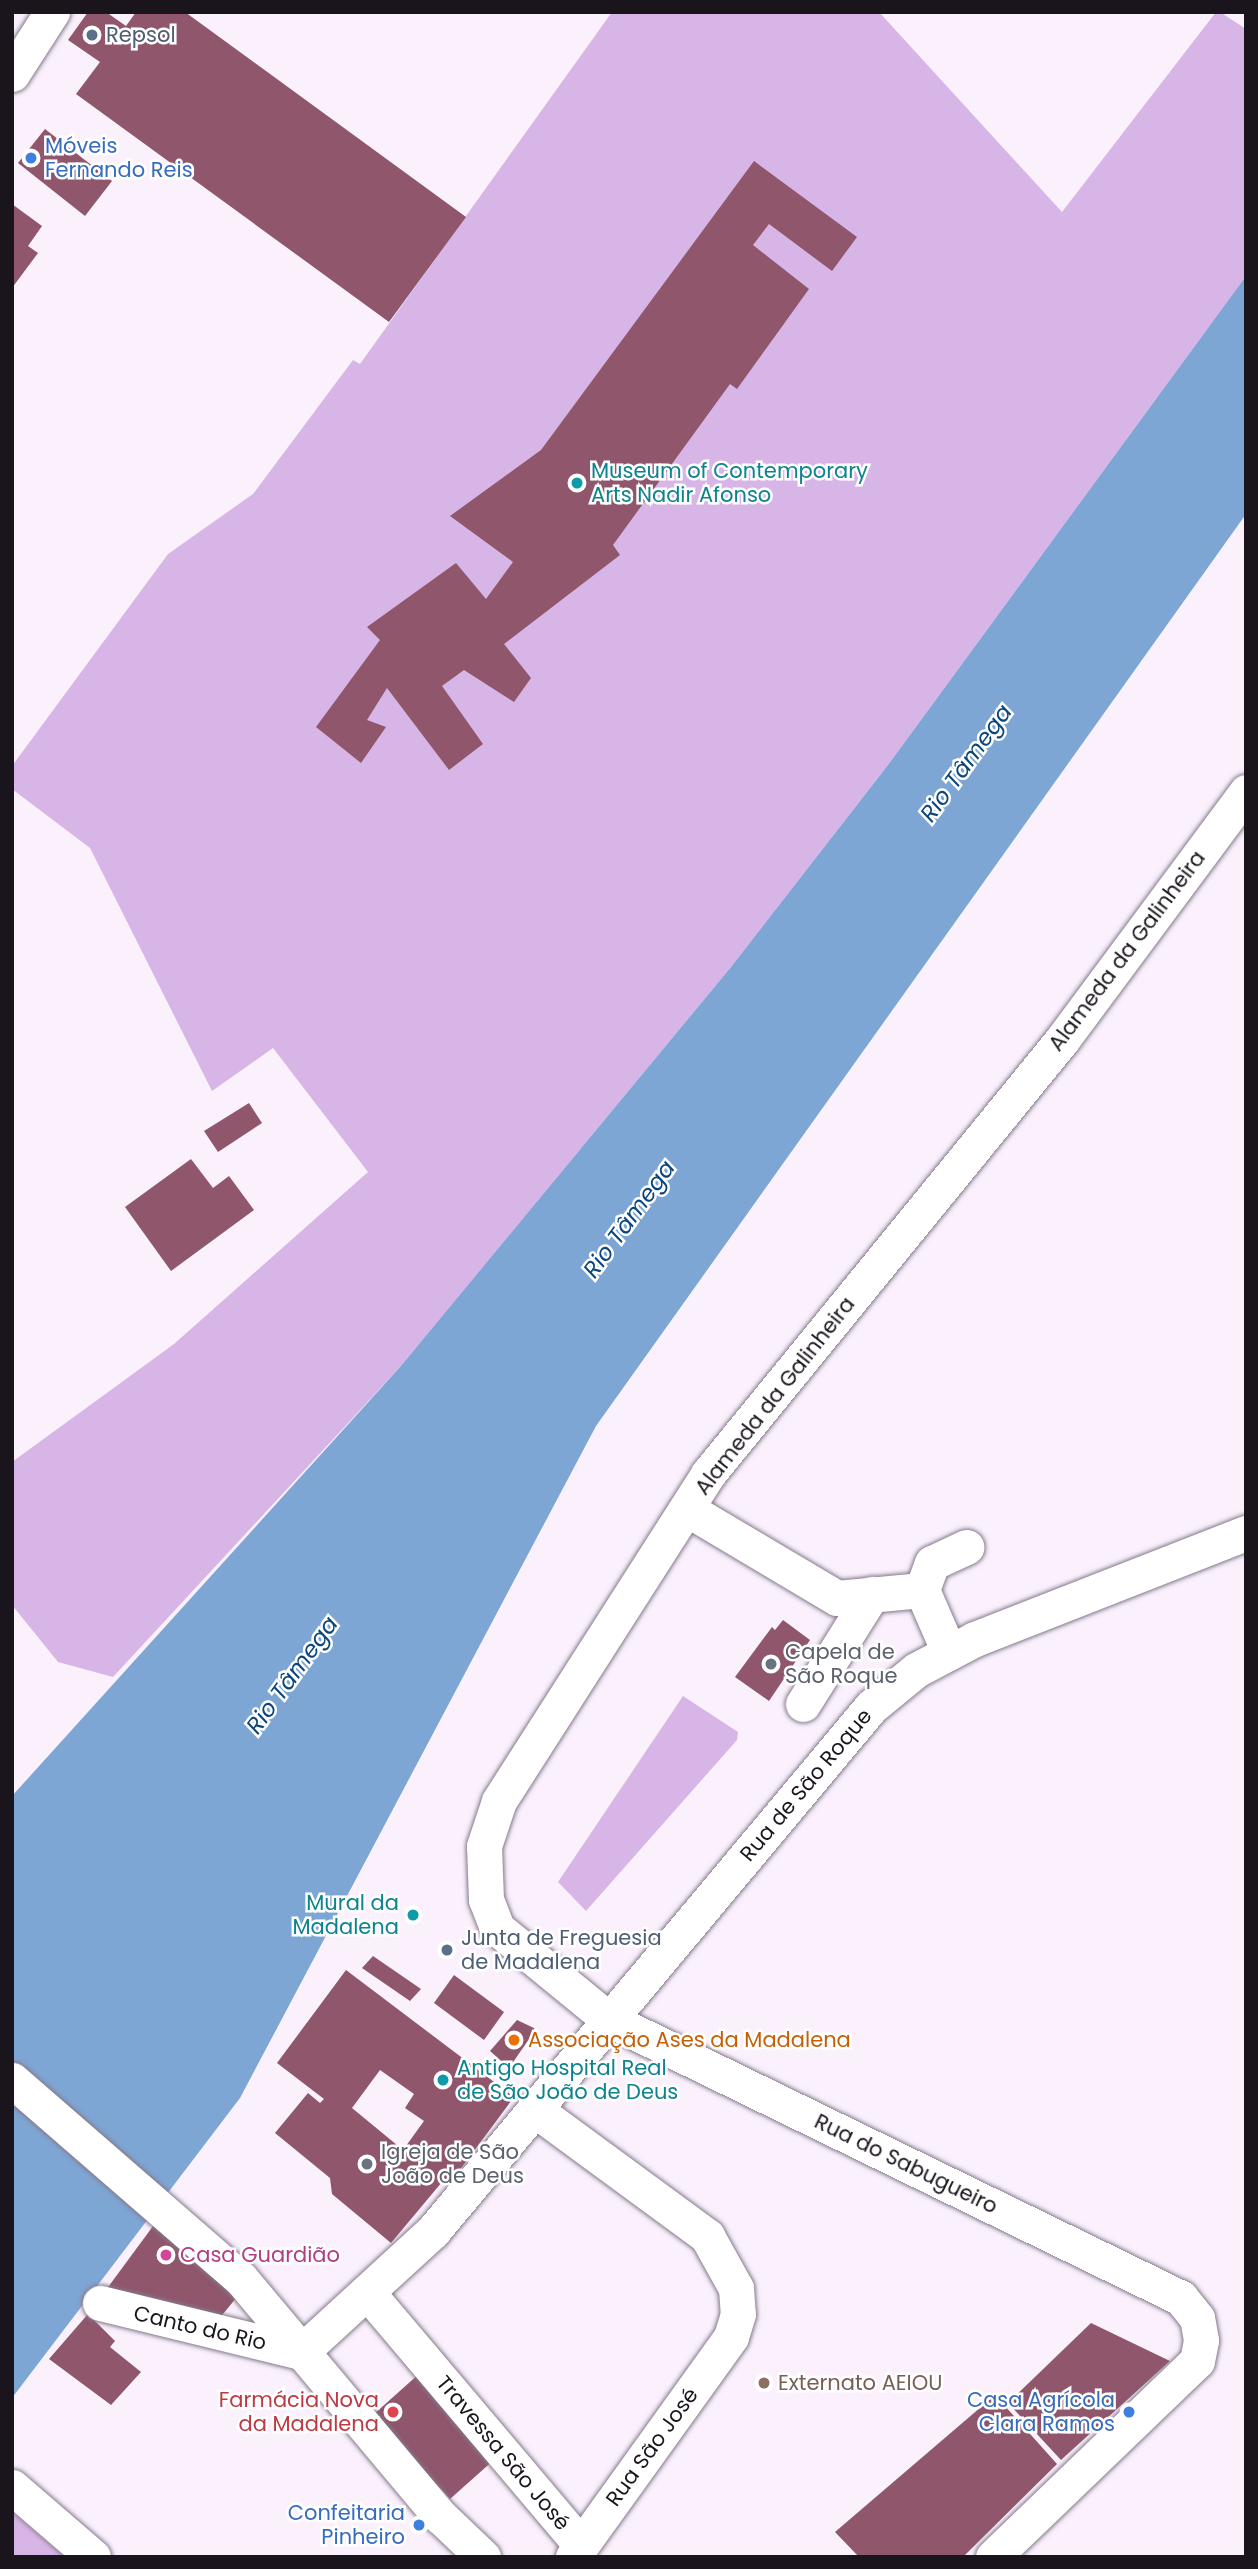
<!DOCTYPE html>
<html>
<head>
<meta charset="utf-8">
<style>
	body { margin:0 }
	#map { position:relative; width:1258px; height:2569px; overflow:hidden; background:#faf1fd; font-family:Poppins,sans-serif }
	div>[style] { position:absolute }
	.green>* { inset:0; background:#d8b5e7 }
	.water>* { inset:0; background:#7ea6d4 }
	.building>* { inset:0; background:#8f566c }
	.roads { filter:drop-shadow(0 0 2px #85798a) drop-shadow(0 0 2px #85798a) }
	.minor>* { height:35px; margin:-17.5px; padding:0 17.5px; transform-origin:17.5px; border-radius:17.5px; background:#fff }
	.dots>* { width:19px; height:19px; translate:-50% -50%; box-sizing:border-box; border:4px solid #fff; border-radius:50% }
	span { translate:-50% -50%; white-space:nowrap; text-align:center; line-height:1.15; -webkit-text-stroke:5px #fff; paint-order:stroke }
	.service-label { font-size:21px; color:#4e5e75 }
	.left { translate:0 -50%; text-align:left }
	.shop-label { font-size:21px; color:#366cbe }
	.right { translate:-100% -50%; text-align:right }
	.culture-label { font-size:21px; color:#0d838f }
	.street-label { font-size:21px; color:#1a151c }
	.worship-label { font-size:21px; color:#5b616d }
	.food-label { font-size:21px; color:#c56008 }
	.hotel-label { font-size:21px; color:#b23c85 }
	.education-label { font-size:21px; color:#785e54 }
	.health-label { font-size:21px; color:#be3a42 }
	.water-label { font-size:23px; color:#0a457d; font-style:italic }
	.frame { position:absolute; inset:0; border:14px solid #1a151c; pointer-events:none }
</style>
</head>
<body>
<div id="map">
	<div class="green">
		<i style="clip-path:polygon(612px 12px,879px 12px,1062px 212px,1216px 12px,1220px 12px,1246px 29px,1246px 276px,888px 765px,731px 967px,400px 1367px,113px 1677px,58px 1662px,12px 1605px,12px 1462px,174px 1344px,368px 1172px,273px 1048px,212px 1091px,90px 848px,12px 789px,12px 766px,168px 554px,253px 494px,353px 360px,360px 364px)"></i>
		<i style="clip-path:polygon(683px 1696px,738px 1732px,737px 1740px,586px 1911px,558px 1882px)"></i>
		<i style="clip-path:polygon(12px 2512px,65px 2557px,12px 2557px)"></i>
	</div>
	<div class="water">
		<i style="clip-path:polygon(1246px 276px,1246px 514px,596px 1426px,240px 2098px,12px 2398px,12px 1796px,400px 1367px,731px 967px,888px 765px)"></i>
	</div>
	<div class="building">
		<i style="clip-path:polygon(88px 12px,106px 12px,126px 26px,136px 12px,185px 12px,466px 217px,389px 322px,76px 94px,100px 62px,68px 40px)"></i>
		<i style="clip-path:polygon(45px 129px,112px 181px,85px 216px,18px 163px)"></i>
		<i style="clip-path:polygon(754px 161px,857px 237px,832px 271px,769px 224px,753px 245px,809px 289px,737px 389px,730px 384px,613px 545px,620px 555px,504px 644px,531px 678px,514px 702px,464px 670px,442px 686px,483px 744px,449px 770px,387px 688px,367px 720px,386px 727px,361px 763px,316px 727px,380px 640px,367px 627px,456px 563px,486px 599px,513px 562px,450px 516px,541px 450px)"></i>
		<i style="clip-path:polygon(12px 204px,42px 226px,28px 246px,38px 253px,12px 288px)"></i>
		<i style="clip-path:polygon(249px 1103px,262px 1123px,218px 1152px,204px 1131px)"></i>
		<i style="clip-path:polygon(191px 1159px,213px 1188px,229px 1176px,254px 1210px,171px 1271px,125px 1207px)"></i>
		<i style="clip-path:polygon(783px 1620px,810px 1640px,769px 1701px,735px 1677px,772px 1627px,775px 1630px)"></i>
		<i style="clip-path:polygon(373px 1956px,421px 1989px,410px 2001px,362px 1968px)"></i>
		<i style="clip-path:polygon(evenodd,346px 1970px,514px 2097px,448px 2186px,442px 2182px,391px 2243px,332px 2194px,330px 2178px,275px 2133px,308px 2093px,320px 2103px,324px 2099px,277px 2063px,346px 1970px,380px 2070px,414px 2094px,405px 2108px,424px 2121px,403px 2150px,352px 2108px,380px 2070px)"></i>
		<i style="clip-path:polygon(454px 1975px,504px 2012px,484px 2040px,434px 2003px)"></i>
		<i style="clip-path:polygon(517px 2020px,536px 2029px,509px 2068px,490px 2051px)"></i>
		<i style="clip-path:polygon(159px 2218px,241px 2292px,214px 2325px,103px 2294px)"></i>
		<i style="clip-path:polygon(88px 2314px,115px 2341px,110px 2347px,141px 2372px,111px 2405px,49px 2359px)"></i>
		<i style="clip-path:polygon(1091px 2323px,1170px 2361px,1061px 2460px,1008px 2403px)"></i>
		<i style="clip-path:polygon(420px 2373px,496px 2458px,450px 2499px,373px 2415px)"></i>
		<i style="clip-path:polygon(995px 2395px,1057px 2464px,963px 2557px,859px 2557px,835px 2532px)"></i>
	</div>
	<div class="roads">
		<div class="minor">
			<i style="left:12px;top:74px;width:74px;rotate:-57.2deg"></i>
			<i style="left:687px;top:1509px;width:174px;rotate:30.7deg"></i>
			<i style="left:837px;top:1598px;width:85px;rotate:-5.4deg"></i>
			<i style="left:922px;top:1590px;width:68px;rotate:66.5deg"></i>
			<i style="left:922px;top:1590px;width:29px;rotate:-70deg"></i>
			<i style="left:932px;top:1563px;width:38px;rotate:-25deg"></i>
			<i style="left:803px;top:1704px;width:130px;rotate:-57.9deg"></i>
			<i style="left:12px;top:2080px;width:303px;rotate:41deg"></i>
			<i style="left:241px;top:2279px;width:311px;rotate:50deg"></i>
			<i style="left:441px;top:2517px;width:58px;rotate:43.6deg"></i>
			<i style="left:534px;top:2109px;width:215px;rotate:36.3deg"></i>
			<i style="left:707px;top:2236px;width:60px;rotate:60.9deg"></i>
			<i style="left:736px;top:2288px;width:26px;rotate:86deg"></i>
			<i style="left:738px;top:2314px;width:24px;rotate:107deg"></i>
			<i style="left:731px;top:2337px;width:271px;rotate:125.7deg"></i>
			<i style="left:367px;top:2292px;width:331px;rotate:49.8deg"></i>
			<i style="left:100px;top:2303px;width:207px;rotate:13.7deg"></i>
			<i style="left:301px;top:2352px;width:179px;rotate:-42.5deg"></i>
			<i style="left:433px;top:2231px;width:683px;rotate:-50.11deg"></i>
			<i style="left:871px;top:1707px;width:58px;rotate:-39.4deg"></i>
			<i style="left:916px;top:1670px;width:67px;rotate:-27.7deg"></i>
			<i style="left:975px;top:1639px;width:291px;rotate:-21.4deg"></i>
			<i style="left:12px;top:2487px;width:107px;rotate:40.8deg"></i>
			<i style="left:993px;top:2557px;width:283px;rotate:-43.9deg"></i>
			<i style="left:1197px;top:2361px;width:21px;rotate:-79deg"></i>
			<i style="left:1201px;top:2340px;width:22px;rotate:-100deg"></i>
			<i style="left:1197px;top:2318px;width:26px;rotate:-129deg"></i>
			<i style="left:1181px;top:2298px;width:637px;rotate:-154.04deg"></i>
			<i style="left:608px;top:2019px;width:144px;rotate:-140.7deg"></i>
			<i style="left:497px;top:1928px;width:30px;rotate:-111deg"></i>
			<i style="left:486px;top:1900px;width:54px;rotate:-92.1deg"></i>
			<i style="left:484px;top:1846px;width:47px;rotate:-71.6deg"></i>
			<i style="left:499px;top:1801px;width:388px;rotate:-57.4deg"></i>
			<i style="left:708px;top:1474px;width:560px;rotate:-50.8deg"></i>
			<i style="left:1062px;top:1040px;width:309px;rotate:-53.4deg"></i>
		</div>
	</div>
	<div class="dots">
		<i style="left:92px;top:35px;background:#5c6f8a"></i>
		<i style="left:31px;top:158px;background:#3f7fe0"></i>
		<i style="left:577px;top:483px;background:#0f9aa8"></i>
		<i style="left:771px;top:1664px;background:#6b7280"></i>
		<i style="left:413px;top:1915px;background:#0f9aa8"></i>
		<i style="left:447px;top:1950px;background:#5c6f8a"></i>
		<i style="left:514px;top:2040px;background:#e8710a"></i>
		<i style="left:443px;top:2080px;background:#0f9aa8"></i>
		<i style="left:367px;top:2164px;background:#6b7280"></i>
		<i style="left:166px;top:2255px;background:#d1479c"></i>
		<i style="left:764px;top:2383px;background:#8d6e63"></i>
		<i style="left:393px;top:2412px;background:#e0444e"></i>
		<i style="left:1129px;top:2412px;background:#3f7fe0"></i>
		<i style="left:419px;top:2525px;background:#3f7fe0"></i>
	</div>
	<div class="service-label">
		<span class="left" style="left:106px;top:35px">Repsol</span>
		<span class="left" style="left:461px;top:1950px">Junta de Freguesia<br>de Madalena</span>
	</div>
	<div class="shop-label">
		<span class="left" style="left:45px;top:158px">Móveis<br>Fernando Reis</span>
		<span class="right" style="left:1115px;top:2412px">Casa Agrícola<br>Clara Ramos</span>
		<span class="right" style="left:405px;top:2525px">Confeitaria<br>Pinheiro</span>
	</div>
	<div class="culture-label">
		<span class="left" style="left:591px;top:483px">Museum of Contemporary<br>Arts Nadir Afonso</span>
		<span class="right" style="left:399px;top:1915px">Mural da<br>Madalena</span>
		<span class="left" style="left:457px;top:2080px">Antigo Hospital Real<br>de São João de Deus</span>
	</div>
	<div class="street-label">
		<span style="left:1127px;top:951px;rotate:-53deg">Alameda da Galinheira</span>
		<span style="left:775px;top:1396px;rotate:-52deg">Alameda da Galinheira</span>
		<span style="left:806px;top:1785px;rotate:-50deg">Rua de São Roque</span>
		<span style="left:906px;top:2164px;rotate:26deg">Rua do Sabugueiro</span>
		<span style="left:200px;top:2328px;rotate:13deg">Canto do Rio</span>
		<span style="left:652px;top:2447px;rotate:-54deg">Rua São José</span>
		<span style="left:503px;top:2453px;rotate:50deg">Travessa São José</span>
	</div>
	<div class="worship-label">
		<span class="left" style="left:785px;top:1664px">Capela de<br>São Roque</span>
		<span class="left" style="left:381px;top:2164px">Igreja de São<br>João de Deus</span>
	</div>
	<div class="food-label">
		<span class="left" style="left:528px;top:2040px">Associação Ases da Madalena</span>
	</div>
	<div class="hotel-label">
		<span class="left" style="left:180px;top:2255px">Casa Guardião</span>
	</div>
	<div class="education-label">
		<span class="left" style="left:778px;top:2383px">Externato AEIOU</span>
	</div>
	<div class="health-label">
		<span class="right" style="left:379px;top:2412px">Farmácia Nova<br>da Madalena</span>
	</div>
	<div class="water-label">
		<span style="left:966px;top:763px;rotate:-54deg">Rio Tâmega</span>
		<span style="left:629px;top:1219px;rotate:-54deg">Rio Tâmega</span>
		<span style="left:292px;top:1675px;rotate:-54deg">Rio Tâmega</span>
	</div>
	<div class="frame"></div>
</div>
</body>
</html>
